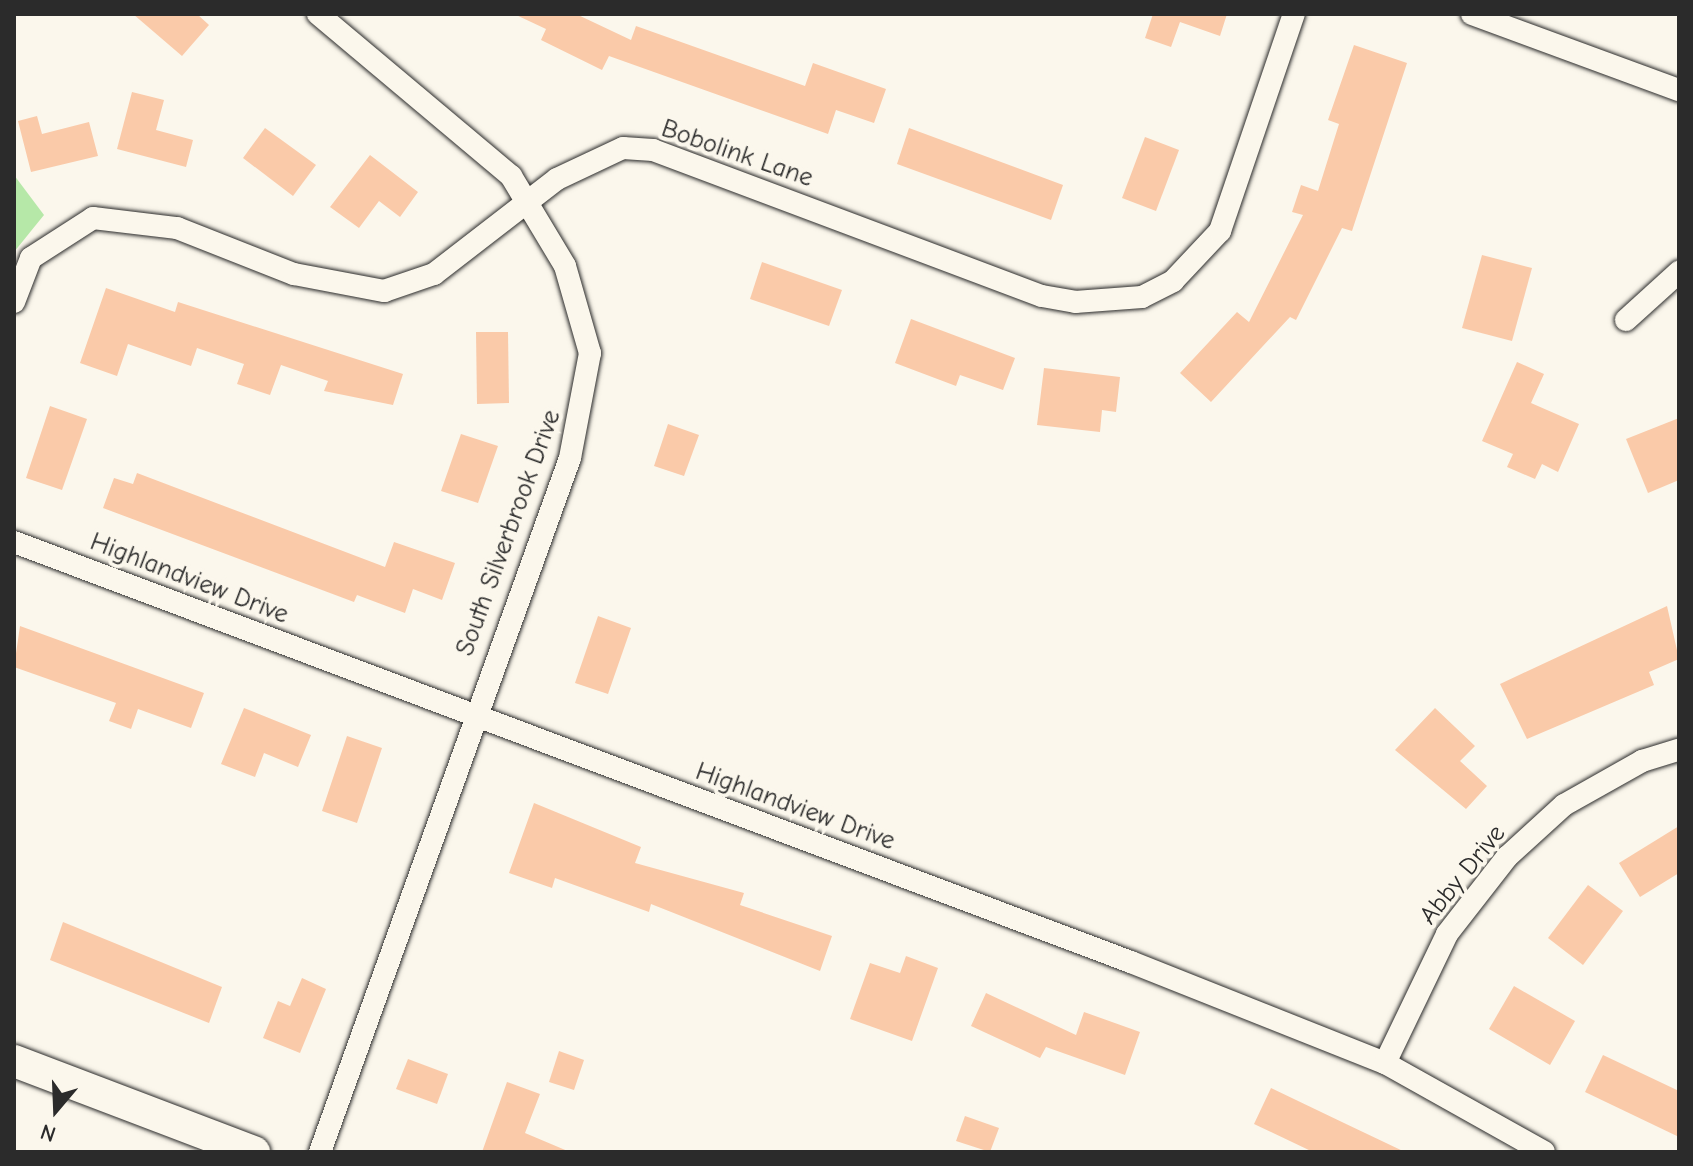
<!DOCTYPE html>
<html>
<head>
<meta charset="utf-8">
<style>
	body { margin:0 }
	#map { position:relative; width:1693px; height:1166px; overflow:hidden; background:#fbf7ec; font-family:"Comic Neue",sans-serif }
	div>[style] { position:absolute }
	.green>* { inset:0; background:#b6e8a8 }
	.building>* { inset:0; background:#facaa9 }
	.roads { filter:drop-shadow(0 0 2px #2b2b2b) drop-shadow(0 0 2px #2b2b2b) }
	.street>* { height:22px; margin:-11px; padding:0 11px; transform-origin:11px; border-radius:11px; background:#fbf7ec }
	.secondary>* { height:32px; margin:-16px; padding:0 16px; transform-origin:16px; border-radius:16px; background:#fbf7ec }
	span { translate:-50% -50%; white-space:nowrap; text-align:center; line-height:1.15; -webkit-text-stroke:8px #fbf7ec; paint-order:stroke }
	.street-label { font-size:26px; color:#2b2b2b }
	.frame { position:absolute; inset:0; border:16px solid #2b2b2b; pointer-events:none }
	.north { position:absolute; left:16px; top:1070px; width:80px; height:80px; -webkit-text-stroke:6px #fbf7ec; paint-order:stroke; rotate:199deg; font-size:22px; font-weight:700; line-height:32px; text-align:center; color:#2b2b2b }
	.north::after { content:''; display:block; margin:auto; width:28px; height:36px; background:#2b2b2b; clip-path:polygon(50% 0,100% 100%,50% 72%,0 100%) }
</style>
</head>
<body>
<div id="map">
	<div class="green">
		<i style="clip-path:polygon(14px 175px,44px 215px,14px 252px)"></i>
	</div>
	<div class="building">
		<i style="clip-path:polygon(133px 14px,197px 14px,209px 25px,182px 56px)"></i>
		<i style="clip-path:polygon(514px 14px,576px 14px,631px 40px,636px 26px,805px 86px,813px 63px,886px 89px,874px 123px,836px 110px,828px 134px,609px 56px,602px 70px,541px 40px,546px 29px)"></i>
		<i style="clip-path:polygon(1153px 14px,1227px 14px,1220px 36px,1180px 22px,1171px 47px,1145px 38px)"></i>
		<i style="clip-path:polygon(1354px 45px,1407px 63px,1352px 231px,1342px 228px,1296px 320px,1290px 317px,1211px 402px,1180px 373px,1237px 312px,1249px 322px,1303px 215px,1292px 212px,1301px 185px,1318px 191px,1339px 124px,1328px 120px)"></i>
		<i style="clip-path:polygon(132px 92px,164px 100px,156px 130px,193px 140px,186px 167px,117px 149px)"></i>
		<i style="clip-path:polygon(37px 116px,42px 134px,89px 122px,98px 156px,31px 172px,18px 121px)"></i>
		<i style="clip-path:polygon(265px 128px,316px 165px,293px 196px,243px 158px)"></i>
		<i style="clip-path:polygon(909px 128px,1063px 185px,1051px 220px,897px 164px)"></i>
		<i style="clip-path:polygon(1145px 137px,1179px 150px,1156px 211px,1122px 198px)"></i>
		<i style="clip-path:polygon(370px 155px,418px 192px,400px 217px,379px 201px,359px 228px,330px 207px)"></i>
		<i style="clip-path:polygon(1482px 255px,1532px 268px,1512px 341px,1462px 328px)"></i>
		<i style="clip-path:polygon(762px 262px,842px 290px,829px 326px,750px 299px)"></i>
		<i style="clip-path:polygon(106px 288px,175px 312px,178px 302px,403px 374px,393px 405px,324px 391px,328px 381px,281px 365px,270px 395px,237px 384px,244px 364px,197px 348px,191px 366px,128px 344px,117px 376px,80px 363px)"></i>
		<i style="clip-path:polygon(911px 319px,1015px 358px,1003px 390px,960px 375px,956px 386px,895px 363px)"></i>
		<i style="clip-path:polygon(476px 332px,508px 332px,509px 403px,477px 404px)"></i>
		<i style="clip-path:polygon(1517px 362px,1544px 374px,1531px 403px,1579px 424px,1558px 472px,1542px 464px,1535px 479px,1507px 467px,1513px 454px,1482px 441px)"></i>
		<i style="clip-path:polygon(1044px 368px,1120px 377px,1116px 412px,1102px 410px,1100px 432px,1037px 425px)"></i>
		<i style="clip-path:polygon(50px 406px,87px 419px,62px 490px,26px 478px)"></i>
		<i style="clip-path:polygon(1679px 418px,1679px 480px,1648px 493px,1626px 439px)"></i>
		<i style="clip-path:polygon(668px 424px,699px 435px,684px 476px,654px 466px)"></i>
		<i style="clip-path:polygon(461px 434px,498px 446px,478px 503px,441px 491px)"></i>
		<i style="clip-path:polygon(137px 473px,385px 567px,394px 542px,455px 563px,442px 600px,413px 589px,405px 613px,357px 595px,354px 602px,103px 508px,114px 478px,133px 484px)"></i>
		<i style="clip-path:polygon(1667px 606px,1679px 659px,1649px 672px,1654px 685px,1527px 739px,1500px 684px)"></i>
		<i style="clip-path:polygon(598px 616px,631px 628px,608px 694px,575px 683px)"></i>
		<i style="clip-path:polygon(20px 626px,204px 693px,191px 728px,138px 709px,131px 729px,109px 721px,116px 703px,14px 667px)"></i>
		<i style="clip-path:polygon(244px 708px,311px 735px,298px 767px,264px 753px,255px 777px,221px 764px)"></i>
		<i style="clip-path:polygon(1435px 708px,1475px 746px,1460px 761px,1487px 786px,1466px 809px,1395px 750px)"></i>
		<i style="clip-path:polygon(347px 736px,382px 748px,357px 823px,322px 811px)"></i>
		<i style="clip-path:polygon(534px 803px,641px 847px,635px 863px,744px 893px,740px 905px,832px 936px,820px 971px,651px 904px,649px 912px,555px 878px,552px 888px,509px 873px)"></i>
		<i style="clip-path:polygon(1679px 826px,1679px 873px,1640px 897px,1619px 863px)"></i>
		<i style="clip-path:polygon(1588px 885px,1623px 911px,1583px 965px,1548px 938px)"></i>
		<i style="clip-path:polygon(63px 922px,222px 987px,209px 1023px,50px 960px)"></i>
		<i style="clip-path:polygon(906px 956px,938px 968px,912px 1041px,850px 1019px,870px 963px,900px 973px)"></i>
		<i style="clip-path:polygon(302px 978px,326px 989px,300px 1053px,263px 1038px,278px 1001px,290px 1006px)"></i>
		<i style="clip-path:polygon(1514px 986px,1575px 1021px,1550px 1065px,1489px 1029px)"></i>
		<i style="clip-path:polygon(986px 993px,1076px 1035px,1084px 1012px,1140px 1032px,1125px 1075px,1046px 1047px,1040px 1058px,971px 1026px)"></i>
		<i style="clip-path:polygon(559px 1051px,584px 1060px,574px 1090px,549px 1082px)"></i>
		<i style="clip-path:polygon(1603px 1055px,1679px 1091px,1679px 1137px,1585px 1092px)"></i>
		<i style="clip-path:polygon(408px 1059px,448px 1074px,437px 1104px,396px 1089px)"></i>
		<i style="clip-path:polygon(507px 1082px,540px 1094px,525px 1133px,570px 1152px,482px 1152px)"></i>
		<i style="clip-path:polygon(1271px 1088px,1344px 1123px,1405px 1152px,1313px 1152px,1254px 1124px)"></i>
		<i style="clip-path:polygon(965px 1116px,999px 1128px,990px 1152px,956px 1141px)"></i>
	</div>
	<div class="roads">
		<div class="street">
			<i style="left:318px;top:14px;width:252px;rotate:40deg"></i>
			<i style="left:511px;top:176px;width:105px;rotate:59deg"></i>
			<i style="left:565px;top:266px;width:91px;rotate:74deg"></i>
			<i style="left:590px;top:353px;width:107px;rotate:100.8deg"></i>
			<i style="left:570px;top:458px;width:738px;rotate:109.81deg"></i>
			<i style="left:1472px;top:14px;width:221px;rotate:20.2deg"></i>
			<i style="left:14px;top:302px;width:47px;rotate:-68.9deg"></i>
			<i style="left:31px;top:258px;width:74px;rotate:-32.8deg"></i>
			<i style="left:93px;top:218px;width:85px;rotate:6.8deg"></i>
			<i style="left:177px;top:228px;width:126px;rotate:21.5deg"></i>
			<i style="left:294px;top:274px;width:92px;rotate:10.7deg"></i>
			<i style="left:384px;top:291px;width:53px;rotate:-18.8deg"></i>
			<i style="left:434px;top:274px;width:155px;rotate:-37.7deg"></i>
			<i style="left:557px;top:179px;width:73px;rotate:-25.2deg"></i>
			<i style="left:623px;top:148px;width:30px;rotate:4deg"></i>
			<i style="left:653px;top:150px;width:415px;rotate:20.6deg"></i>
			<i style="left:1042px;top:296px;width:34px;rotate:10deg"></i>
			<i style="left:1075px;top:302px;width:67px;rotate:-4.3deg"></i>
			<i style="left:1142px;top:297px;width:35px;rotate:-27deg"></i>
			<i style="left:1173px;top:281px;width:69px;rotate:-46.8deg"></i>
			<i style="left:1220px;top:231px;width:229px;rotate:-71.2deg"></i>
			<i style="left:1626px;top:320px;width:72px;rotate:-42.2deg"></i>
			<i style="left:14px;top:542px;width:1193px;rotate:20.61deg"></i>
			<i style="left:1131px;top:962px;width:273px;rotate:21.7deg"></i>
			<i style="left:1385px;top:1063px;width:182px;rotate:29.2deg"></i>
			<i style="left:1385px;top:1063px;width:143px;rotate:-64.3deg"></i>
			<i style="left:1447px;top:934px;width:98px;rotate:-52.1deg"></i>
			<i style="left:1507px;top:857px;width:77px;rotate:-42.4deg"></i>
			<i style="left:1564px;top:805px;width:90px;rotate:-29.4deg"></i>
			<i style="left:1642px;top:761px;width:39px;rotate:-17deg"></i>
		</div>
		<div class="secondary">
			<i style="left:14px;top:1061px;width:257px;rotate:20.8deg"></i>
		</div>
	</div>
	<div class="street-label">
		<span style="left:737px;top:154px;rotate:19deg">Bobolink Lane</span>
		<span style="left:509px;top:533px;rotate:-70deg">South Silverbrook Drive</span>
		<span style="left:189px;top:579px;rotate:21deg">Highlandview Drive</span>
		<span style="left:795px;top:807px;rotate:20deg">Highlandview Drive</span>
		<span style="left:1463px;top:875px;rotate:-51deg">Abby Drive</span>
	</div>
	<div class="frame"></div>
	<div class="north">N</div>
</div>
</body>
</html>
